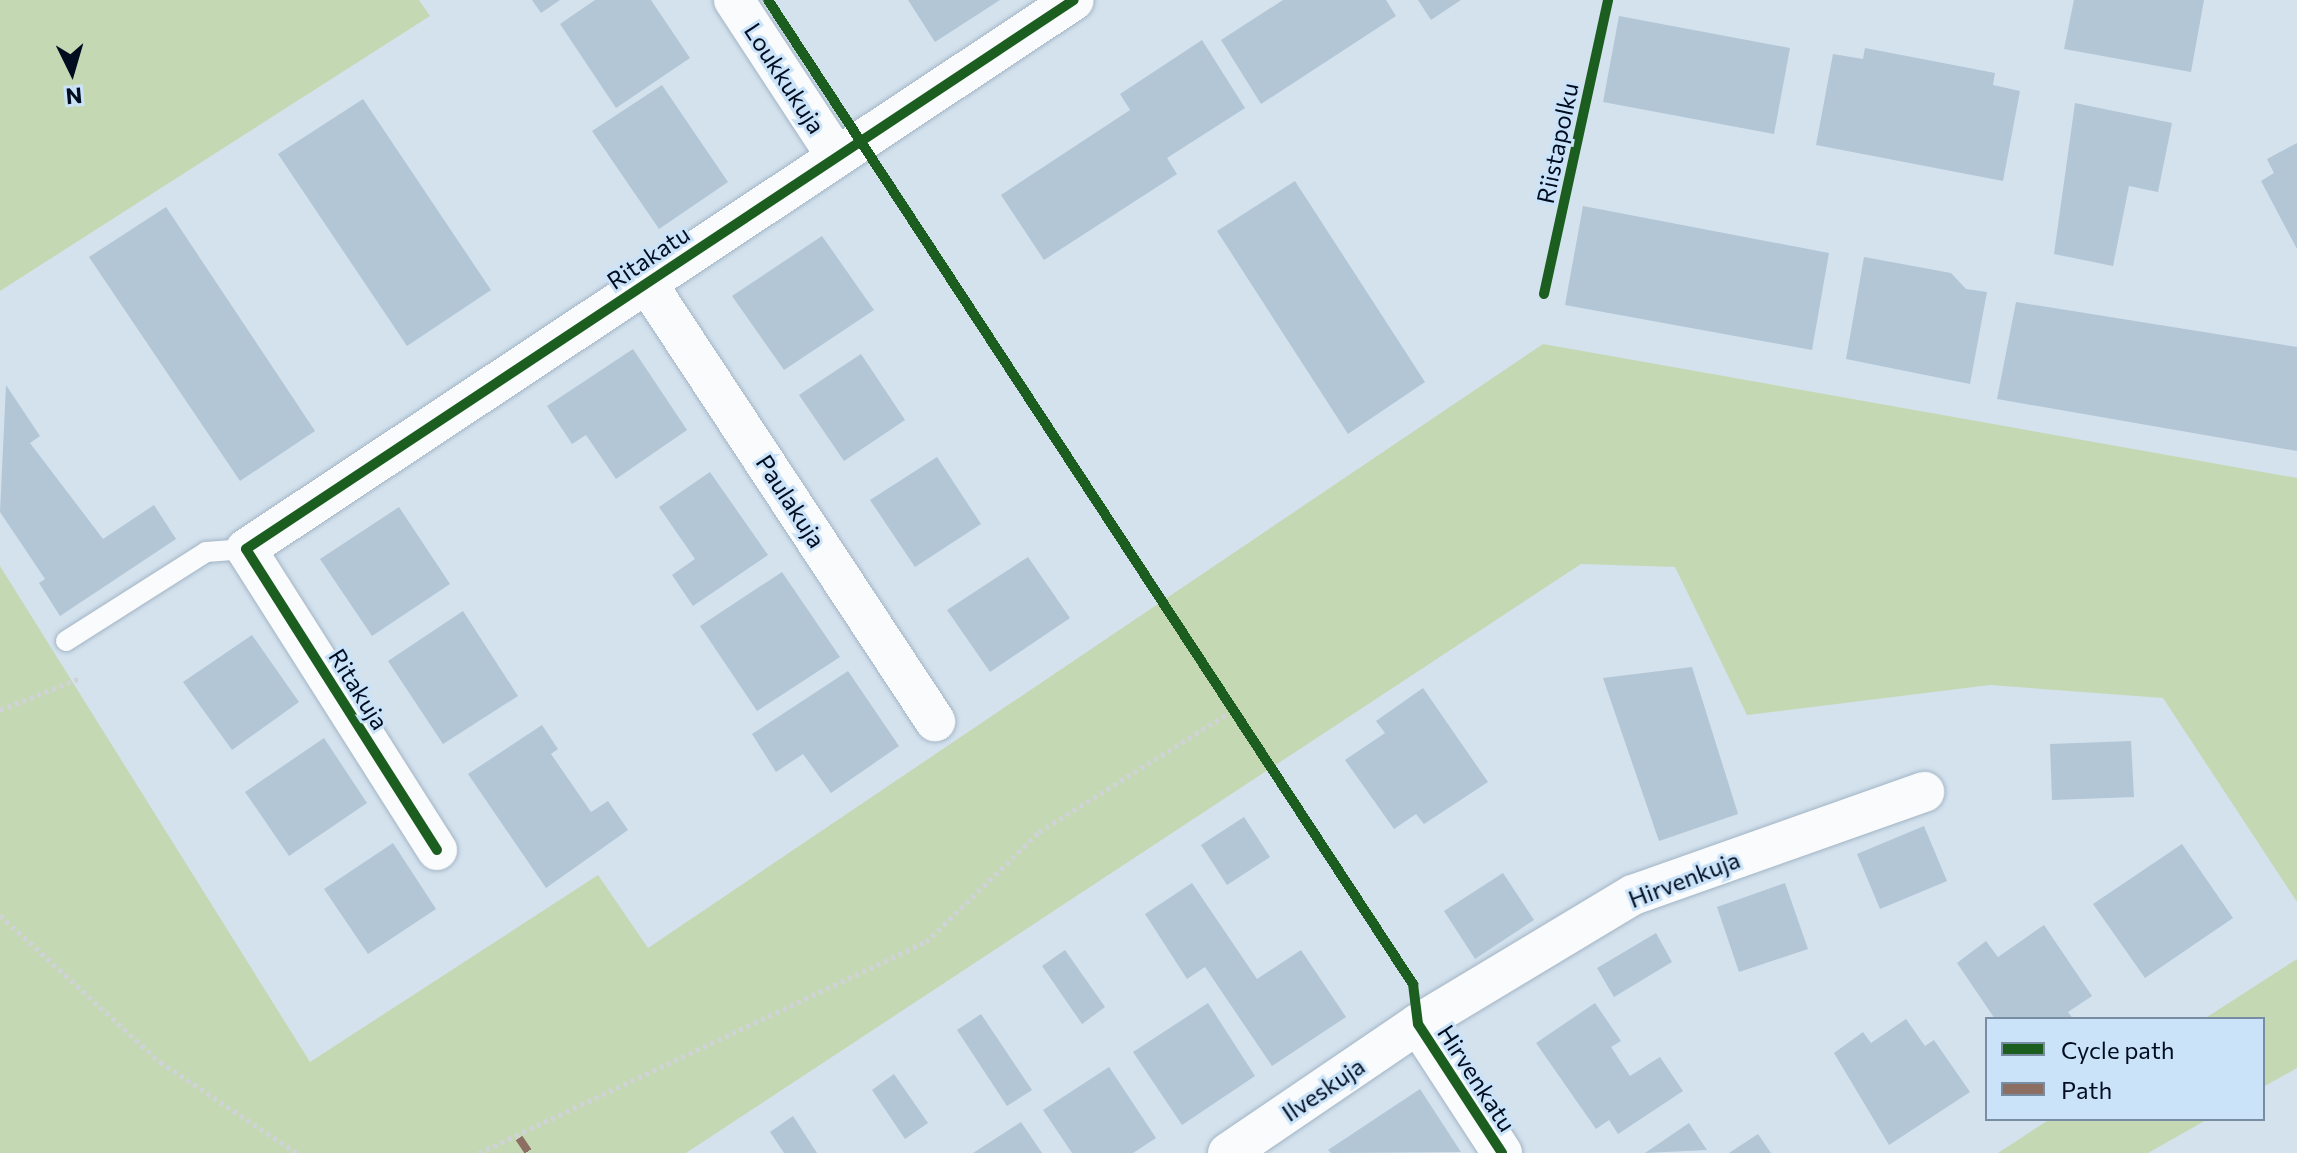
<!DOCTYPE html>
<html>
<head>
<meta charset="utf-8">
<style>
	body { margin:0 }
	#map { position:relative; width:2297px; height:1153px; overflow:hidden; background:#d4e2ee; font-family:Commissioner,sans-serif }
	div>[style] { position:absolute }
	.green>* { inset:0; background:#c4d9b3 }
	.building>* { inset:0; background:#b2c6d6 }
	.path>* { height:5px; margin-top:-2.5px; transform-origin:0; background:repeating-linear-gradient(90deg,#cfd3d7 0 4px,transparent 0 8px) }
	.roads { filter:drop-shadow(0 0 2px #a2b4c4) drop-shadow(0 0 2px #a2b4c4) }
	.service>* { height:20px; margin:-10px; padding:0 10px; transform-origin:10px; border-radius:10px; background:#f9fbfc }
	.minor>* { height:40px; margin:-20px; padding:0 20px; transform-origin:20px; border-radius:20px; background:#f9fbfc }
	.quiet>* { height:8px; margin-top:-4px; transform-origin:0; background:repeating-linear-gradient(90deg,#8d6e63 0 16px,transparent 0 24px) }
	.cycleway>* { height:10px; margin:-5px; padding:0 5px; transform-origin:5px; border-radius:5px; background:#1b5e20 }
	span { translate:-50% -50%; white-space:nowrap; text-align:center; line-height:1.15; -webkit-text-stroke:6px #cae3f9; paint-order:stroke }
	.street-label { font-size:24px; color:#000d20 }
	.legend { position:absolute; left:1985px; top:1017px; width:280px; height:104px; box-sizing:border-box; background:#cae3f9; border:2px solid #798da2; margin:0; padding:10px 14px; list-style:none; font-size:24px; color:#000d20 }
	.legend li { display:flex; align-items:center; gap:16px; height:40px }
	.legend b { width:40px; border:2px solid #798da2 }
	.north { position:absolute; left:32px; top:32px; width:80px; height:80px; -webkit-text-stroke:6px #cae3f9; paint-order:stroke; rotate:175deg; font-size:22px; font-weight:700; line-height:32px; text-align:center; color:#000d20 }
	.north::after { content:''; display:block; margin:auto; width:28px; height:36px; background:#000d20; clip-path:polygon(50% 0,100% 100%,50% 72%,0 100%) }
</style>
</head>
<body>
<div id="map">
	<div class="green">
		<i style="clip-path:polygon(0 0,419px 0,430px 16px,0 291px)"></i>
		<i style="clip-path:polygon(1543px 344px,2297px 478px,2297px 902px,2163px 698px,1990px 685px,1747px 715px,1675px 567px,1581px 564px,686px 1153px,0 1153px,0 566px,310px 1062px,598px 875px,648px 948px)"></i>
		<i style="clip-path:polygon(2297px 959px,2297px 1068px,2263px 1087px,2263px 1019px,2204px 1019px)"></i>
		<i style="clip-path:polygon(2050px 1119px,2208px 1119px,2148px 1153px,1998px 1153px)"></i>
	</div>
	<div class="building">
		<i style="clip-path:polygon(532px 0,560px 0,541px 13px)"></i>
		<i style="clip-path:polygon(595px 0,651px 0,690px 58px,616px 108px,560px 24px)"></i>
		<i style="clip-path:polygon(908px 0,1000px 0,935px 42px)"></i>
		<i style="clip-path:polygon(1283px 0,1386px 0,1396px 16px,1261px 104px,1221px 40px)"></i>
		<i style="clip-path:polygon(1418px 0,1461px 0,1431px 20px)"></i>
		<i style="clip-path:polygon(2074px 0,2204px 0,2191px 72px,2064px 49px)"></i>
		<i style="clip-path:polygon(1619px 16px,1790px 48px,1774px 134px,1603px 102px)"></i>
		<i style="clip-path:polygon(1202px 40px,1245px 108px,1167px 158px,1177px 174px,1044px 260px,1001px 195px,1130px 110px,1120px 94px)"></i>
		<i style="clip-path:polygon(1865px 48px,1995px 73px,1993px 85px,2020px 91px,2003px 181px,1816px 145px,1833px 54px,1863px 59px)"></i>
		<i style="clip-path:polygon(662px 85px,728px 182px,659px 229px,592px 131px)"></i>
		<i style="clip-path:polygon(363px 99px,491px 290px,407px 346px,278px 154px)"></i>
		<i style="clip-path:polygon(2075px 103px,2172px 123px,2158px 192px,2129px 186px,2113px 266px,2054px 254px)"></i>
		<i style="clip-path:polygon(2297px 143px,2297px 249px,2261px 181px,2274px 173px,2267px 159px)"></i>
		<i style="clip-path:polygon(1295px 181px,1425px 382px,1348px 434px,1217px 231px)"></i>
		<i style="clip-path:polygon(1583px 206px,1829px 253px,1812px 350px,1565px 305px)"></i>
		<i style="clip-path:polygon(166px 207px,315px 431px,240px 481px,89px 257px)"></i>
		<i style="clip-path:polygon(822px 236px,874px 310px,784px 370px,732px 296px)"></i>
		<i style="clip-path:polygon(1864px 257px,1951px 273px,1966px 289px,1987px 292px,1970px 384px,1846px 359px)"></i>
		<i style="clip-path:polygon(2016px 302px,2297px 347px,2297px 451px,1997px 399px)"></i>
		<i style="clip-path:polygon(633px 349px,687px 430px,616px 479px,586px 435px,572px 444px,547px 406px)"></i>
		<i style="clip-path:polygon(861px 354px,905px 420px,844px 461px,799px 395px)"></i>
		<i style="clip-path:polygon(6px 385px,40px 436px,30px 443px,103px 539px,154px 505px,176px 539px,60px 616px,39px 583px,45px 579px,0 512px)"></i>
		<i style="clip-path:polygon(937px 457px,981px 524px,915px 567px,870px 500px)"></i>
		<i style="clip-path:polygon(710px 472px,768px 555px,693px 606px,672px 575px,695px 559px,659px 507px)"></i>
		<i style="clip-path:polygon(399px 507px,450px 584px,372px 636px,320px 559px)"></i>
		<i style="clip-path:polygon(1028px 557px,1070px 618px,990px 672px,947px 610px)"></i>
		<i style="clip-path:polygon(782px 572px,840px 657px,757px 711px,700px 626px)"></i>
		<i style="clip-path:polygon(463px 611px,518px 696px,443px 744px,388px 661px)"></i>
		<i style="clip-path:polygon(252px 635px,299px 702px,232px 750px,183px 682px)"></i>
		<i style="clip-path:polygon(1692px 667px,1738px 814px,1659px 841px,1603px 678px)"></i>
		<i style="clip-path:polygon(848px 671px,899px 746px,831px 793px,803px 754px,776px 772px,752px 734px)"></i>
		<i style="clip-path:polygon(1423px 688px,1488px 782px,1424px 824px,1416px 814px,1394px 829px,1345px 760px,1385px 733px,1376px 721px)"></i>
		<i style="clip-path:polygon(542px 725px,558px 749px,551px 754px,591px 812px,608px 801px,628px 830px,546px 888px,468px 774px)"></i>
		<i style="clip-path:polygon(324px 738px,367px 803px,289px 856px,245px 792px)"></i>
		<i style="clip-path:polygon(2131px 741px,2134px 797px,2052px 800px,2050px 744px)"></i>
		<i style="clip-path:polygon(1244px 817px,1270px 857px,1227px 885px,1201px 845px)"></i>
		<i style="clip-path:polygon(1924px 826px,1947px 881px,1880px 909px,1857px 854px)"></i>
		<i style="clip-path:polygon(393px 843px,436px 909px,368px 954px,324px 889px)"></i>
		<i style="clip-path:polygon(2182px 844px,2233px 918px,2145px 978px,2093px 904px)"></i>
		<i style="clip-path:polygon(1503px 873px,1534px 920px,1475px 959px,1444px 911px)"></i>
		<i style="clip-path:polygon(1192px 883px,1257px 979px,1301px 950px,1346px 1017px,1272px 1066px,1205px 967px,1187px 979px,1145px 914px)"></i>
		<i style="clip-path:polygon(1785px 883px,1808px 949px,1739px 972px,1717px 907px)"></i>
		<i style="clip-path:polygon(2044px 925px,2092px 996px,2068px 1012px,2073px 1019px,1995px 1019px,1957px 963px,1986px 941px,1998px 957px)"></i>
		<i style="clip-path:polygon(1656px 933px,1672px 962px,1614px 997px,1597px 968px)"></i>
		<i style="clip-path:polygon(1065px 950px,1105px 1007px,1082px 1024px,1042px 966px)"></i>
		<i style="clip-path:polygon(1208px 1003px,1255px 1076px,1182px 1125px,1133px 1052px)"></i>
		<i style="clip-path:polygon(1595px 1003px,1621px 1041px,1611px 1047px,1630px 1076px,1660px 1057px,1683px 1091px,1618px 1134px,1609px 1120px,1596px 1129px,1536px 1043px)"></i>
		<i style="clip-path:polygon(981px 1014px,1032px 1090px,1007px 1106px,957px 1030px)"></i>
		<i style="clip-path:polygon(1906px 1019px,1925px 1046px,1934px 1040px,1970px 1092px,1889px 1145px,1834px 1053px,1863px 1032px,1871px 1043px)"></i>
		<i style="clip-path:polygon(1109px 1067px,1156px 1138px,1133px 1153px,1072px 1153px,1043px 1110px)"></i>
		<i style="clip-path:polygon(894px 1074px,928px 1123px,905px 1139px,872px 1090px)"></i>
		<i style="clip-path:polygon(1420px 1089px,1461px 1152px,1331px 1153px,1328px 1150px)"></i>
		<i style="clip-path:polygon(793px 1116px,817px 1153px,784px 1153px,770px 1132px)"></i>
		<i style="clip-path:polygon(1021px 1122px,1042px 1153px,973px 1153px)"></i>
		<i style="clip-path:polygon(1689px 1123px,1707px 1150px,1645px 1153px)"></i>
		<i style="clip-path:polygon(1758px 1134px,1771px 1153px,1729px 1153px)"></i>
	</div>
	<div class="path">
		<i style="left:0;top:710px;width:86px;rotate:-21.8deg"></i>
		<i style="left:0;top:915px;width:217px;rotate:42.6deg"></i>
		<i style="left:160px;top:1062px;width:164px;rotate:33.6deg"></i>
		<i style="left:479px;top:1153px;width:494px;rotate:-25.3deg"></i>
		<i style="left:926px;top:942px;width:158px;rotate:-44.2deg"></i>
		<i style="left:1039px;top:832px;width:231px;rotate:-32.1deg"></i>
	</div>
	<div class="roads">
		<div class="service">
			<i style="left:66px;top:641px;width:166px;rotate:-32.4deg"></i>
			<i style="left:206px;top:552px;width:40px;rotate:-4.3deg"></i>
		</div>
		<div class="minor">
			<i style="left:734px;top:0;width:186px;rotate:56.8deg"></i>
			<i style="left:646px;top:282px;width:526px;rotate:56.64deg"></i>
			<i style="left:437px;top:850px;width:356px;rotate:-122.4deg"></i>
			<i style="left:246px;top:549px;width:993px;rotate:-33.55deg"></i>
			<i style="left:1418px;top:1024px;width:154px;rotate:56.9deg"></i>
			<i style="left:1228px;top:1153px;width:230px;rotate:-34.2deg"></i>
			<i style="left:1418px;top:1024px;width:251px;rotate:-31deg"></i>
			<i style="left:1633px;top:895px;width:309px;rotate:-19.5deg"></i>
		</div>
	</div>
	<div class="quiet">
		<i style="left:519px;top:1138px;width:18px;rotate:56deg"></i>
	</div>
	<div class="cycleway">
		<i style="left:768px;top:0;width:1177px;rotate:56.76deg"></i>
		<i style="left:1413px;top:984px;width:40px;rotate:82.9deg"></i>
		<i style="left:1418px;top:1024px;width:154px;rotate:56.9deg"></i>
		<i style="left:1544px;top:294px;width:301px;rotate:-77.7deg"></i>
		<i style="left:437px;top:850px;width:356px;rotate:-122.4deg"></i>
		<i style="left:246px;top:549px;width:993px;rotate:-33.55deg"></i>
	</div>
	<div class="street-label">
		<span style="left:785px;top:78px;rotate:57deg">Loukkukuja</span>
		<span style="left:1557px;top:143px;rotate:-78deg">Riistapolku</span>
		<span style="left:648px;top:257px;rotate:-34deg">Ritakatu</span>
		<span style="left:791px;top:501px;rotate:57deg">Paulakuja</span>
		<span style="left:359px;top:689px;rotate:58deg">Ritakuja</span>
		<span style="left:1684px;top:879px;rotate:-21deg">Hirvenkuja</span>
		<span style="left:1477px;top:1078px;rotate:57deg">Hirvenkatu</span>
		<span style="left:1323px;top:1089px;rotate:-34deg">Ilveskuja</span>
	</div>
	<ul class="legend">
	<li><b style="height:10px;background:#1b5e20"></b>Cycle path</li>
	<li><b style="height:10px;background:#8d6e63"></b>Path</li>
	</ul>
	<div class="north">N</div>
</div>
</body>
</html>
